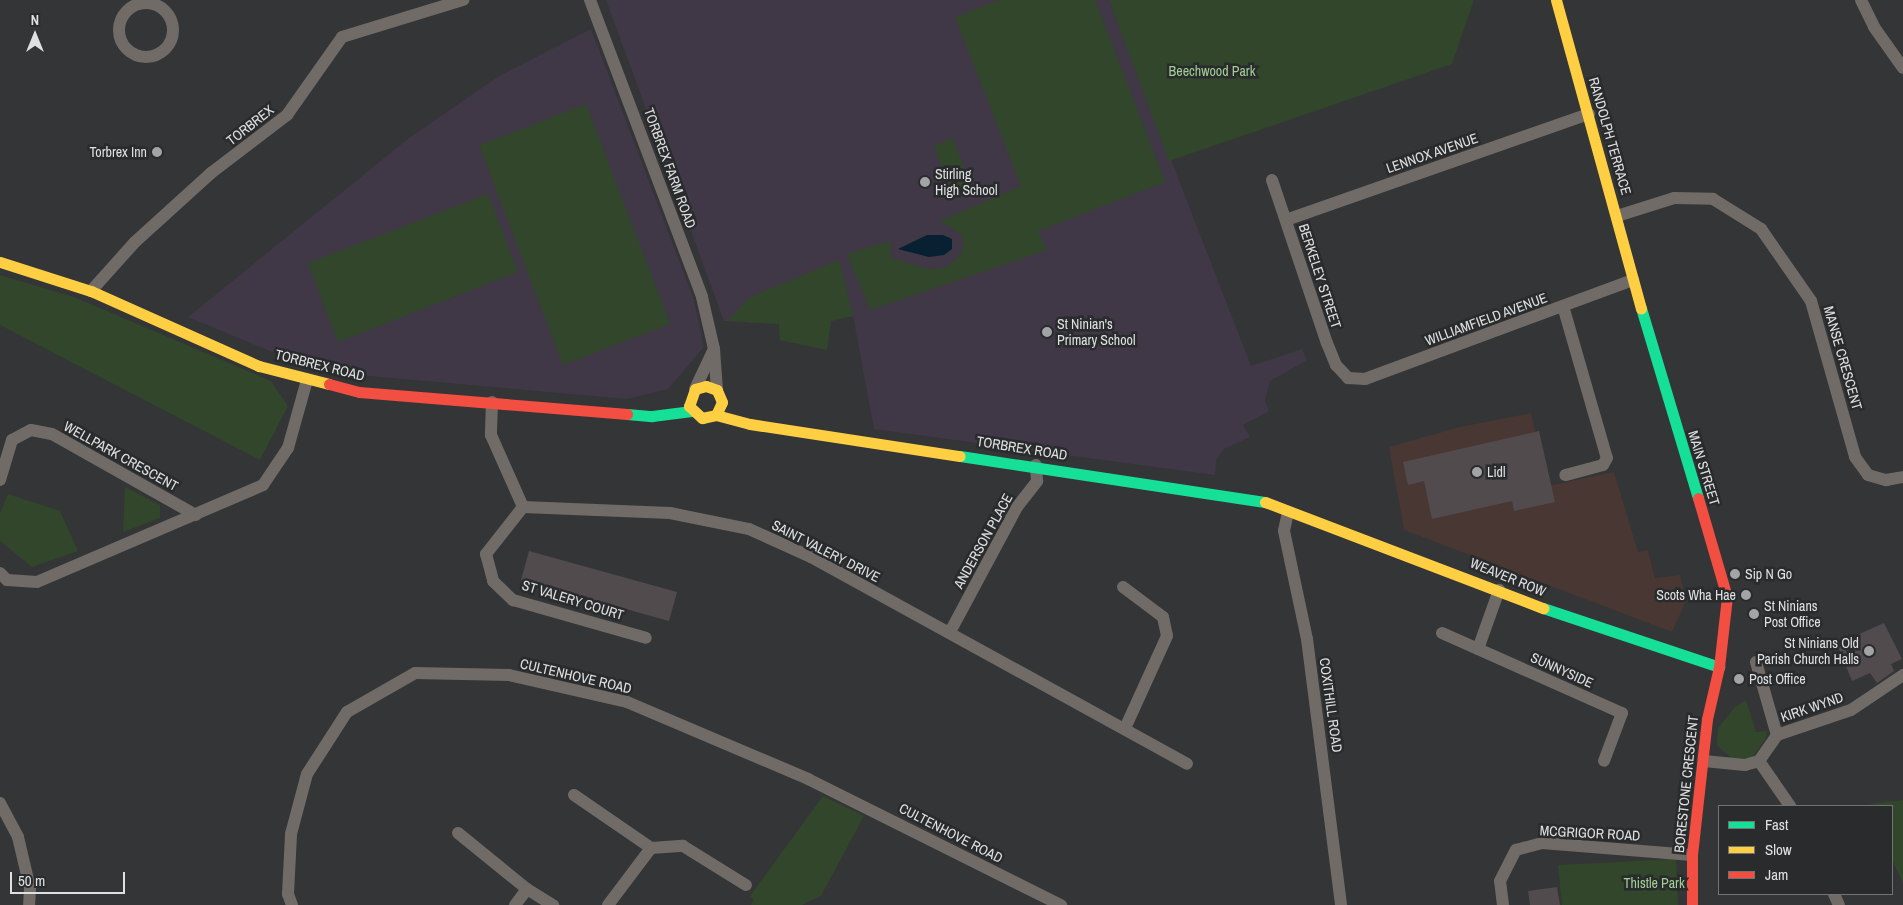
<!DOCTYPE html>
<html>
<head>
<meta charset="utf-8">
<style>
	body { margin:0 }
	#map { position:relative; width:1903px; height:905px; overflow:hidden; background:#343536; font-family:"Archivo Narrow",sans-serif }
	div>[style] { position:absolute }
	.commercial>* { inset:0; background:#483733 }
	.education>* { inset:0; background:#403846 }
	.green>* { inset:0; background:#31462b }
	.water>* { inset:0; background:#072032 }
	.building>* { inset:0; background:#514b4e }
	.street>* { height:12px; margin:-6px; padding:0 6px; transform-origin:6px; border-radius:6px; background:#706b67 }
	.street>.ring { margin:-6px; padding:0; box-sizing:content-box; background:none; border:12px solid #706b67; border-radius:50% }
	.fast>* { height:11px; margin:-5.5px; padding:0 5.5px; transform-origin:5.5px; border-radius:5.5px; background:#16e098 }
	.slow>* { height:11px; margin:-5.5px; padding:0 5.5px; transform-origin:5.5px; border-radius:5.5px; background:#ffcf43 }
	.jam>* { height:11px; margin:-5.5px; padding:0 5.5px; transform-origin:5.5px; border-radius:5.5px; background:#f24e42 }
	.dots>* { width:14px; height:14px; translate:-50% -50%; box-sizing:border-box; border:2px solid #292b2d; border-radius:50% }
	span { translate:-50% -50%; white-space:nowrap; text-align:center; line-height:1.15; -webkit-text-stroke:5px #292b2d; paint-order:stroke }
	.park-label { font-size:14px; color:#a1cf94 }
	.street-label { font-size:14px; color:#dfe0e1 }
	.poi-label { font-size:14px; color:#dfe0e1 }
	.right { translate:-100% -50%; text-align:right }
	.left { translate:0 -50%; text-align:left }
	.legend { position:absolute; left:1718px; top:805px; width:175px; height:90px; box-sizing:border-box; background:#292b2d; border:1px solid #727375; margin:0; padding:6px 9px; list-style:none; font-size:15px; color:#dfe0e1 }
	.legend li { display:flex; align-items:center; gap:10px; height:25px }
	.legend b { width:25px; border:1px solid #727375 }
	.north { position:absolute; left:10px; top:10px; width:50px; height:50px; -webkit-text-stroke:4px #292b2d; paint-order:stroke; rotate:0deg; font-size:14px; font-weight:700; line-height:20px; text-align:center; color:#dfe0e1 }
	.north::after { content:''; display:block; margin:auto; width:18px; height:22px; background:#dfe0e1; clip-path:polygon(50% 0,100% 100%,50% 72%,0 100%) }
	.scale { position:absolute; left:10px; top:872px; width:115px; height:22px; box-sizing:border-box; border:2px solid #dfe0e1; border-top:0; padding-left:6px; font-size:15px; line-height:18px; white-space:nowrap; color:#dfe0e1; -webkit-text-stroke:4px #292b2d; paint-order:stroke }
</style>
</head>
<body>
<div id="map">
	<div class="commercial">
		<i style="clip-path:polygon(1531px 413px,1548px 486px,1614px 472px,1638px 552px,1648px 550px,1655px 578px,1680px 575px,1686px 601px,1672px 632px,1404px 530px,1389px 447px,1460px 427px)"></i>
	</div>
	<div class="education">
		<i style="clip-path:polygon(606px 0,1109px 0,1251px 366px,1302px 349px,1307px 360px,1270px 381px,1265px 400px,1269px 411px,1243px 425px,1250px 437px,1224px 449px,1216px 460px,1215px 475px,874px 429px,853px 316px,831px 321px,827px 350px,780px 340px,779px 324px,724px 321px)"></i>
		<i style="clip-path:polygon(591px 29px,694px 300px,704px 347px,668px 389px,627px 399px,347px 374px,272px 352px,188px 317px,409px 138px,499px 76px)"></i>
	</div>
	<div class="green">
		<i style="clip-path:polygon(999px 0,1095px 0,1165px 182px,1038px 231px,1047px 250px,870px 310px,847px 254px,890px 241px,891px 258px,929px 269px,945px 268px,961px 255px,964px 244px,961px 234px,940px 221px,1021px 186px,955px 17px)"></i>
		<i style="clip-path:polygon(1109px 0,1474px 0,1452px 64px,1169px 161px)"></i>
		<i style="clip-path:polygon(586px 104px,670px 324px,563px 365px,479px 145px)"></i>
		<i style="clip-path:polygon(953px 138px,972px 190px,953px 197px,934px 146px)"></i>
		<i style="clip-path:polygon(488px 194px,518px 272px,338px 342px,308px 263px)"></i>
		<i style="clip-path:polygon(839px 260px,853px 316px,831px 321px,827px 350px,780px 340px,779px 324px,727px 321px,750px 297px)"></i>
		<i style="clip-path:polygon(0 275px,74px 297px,271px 381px,288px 406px,260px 460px,0 325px)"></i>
		<i style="clip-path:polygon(125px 487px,160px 505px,160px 518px,123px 532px)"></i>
		<i style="clip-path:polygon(8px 494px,60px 511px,78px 551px,32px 567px,0 541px,0 513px)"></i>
		<i style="clip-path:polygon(1746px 700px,1756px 732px,1767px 731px,1766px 738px,1751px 759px,1733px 759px,1717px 746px,1718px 728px,1735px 707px)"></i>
		<i style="clip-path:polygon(823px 796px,864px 816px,821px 896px,802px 905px,751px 905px,754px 900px,750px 896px)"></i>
		<i style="clip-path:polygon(1903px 800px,1903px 884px,1892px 859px,1892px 806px,1867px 804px)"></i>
		<i style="clip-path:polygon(1676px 859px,1678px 905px,1562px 905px,1558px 865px)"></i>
	</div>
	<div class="water">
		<i style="clip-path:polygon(927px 235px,943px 235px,952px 239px,952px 249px,944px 255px,929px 257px,898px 249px)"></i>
	</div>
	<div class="building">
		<i style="clip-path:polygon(1539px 431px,1555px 502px,1514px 511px,1512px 501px,1432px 519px,1424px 481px,1408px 485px,1403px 462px)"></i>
		<i style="clip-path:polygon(529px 551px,677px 592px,669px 621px,521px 580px)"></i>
		<i style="clip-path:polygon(1884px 623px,1902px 659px,1891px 664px,1894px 671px,1877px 683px,1870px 673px,1852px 681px,1837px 644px)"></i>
		<i style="clip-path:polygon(1557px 887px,1560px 905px,1530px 905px,1528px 891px)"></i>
	</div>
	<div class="street">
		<i style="left:590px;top:0;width:317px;rotate:69.3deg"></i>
		<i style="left:702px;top:297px;width:53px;rotate:77deg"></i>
		<i style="left:714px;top:349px;width:41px;rotate:85.8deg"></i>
		<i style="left:1861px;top:0;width:30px;rotate:64deg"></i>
		<i style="left:1874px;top:27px;width:50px;rotate:54.7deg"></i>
		<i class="ring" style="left:119px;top:3px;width:42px;height:42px"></i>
		<i style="left:1272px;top:180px;width:172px;rotate:71.4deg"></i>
		<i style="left:1327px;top:343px;width:24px;rotate:68deg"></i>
		<i style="left:1336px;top:365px;width:18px;rotate:47deg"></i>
		<i style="left:1348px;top:378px;width:17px;rotate:3deg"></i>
		<i style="left:1365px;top:379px;width:286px;rotate:-20.3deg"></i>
		<i style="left:1617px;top:216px;width:60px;rotate:-17.5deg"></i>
		<i style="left:1674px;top:198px;width:39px;rotate:1deg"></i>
		<i style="left:1713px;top:199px;width:57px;rotate:32deg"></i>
		<i style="left:1761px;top:229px;width:88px;rotate:55.2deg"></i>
		<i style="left:1811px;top:301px;width:162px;rotate:74.2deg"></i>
		<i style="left:1855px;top:457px;width:22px;rotate:54deg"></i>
		<i style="left:1868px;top:475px;width:19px;rotate:16deg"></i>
		<i style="left:1886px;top:480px;width:17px;rotate:-10deg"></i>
		<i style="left:1286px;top:220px;width:321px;rotate:-19.3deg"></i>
		<i style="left:91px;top:291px;width:66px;rotate:-48.1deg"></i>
		<i style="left:135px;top:242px;width:103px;rotate:-42.2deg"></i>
		<i style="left:211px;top:173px;width:96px;rotate:-37.3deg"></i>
		<i style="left:287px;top:115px;width:95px;rotate:-54.8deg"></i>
		<i style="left:342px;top:37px;width:127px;rotate:-17deg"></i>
		<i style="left:1563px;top:306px;width:158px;rotate:73.9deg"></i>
		<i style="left:1607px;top:458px;width:8px;rotate:120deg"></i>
		<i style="left:1603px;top:465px;width:39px;rotate:165deg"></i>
		<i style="left:695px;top:389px;width:42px;rotate:-64.7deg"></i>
		<i style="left:492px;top:402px;width:33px;rotate:92deg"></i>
		<i style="left:491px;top:435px;width:79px;rotate:66deg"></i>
		<i style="left:523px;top:507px;width:147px;rotate:2.3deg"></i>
		<i style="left:670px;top:513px;width:81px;rotate:11.4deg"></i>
		<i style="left:749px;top:529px;width:68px;rotate:24.3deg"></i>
		<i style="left:811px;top:557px;width:429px;rotate:28.8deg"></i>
		<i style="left:0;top:480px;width:42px;rotate:-73.3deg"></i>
		<i style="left:12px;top:440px;width:21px;rotate:-28deg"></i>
		<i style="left:31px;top:430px;width:21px;rotate:11deg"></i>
		<i style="left:52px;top:434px;width:165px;rotate:29.4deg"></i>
		<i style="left:523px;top:507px;width:60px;rotate:128.2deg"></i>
		<i style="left:486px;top:554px;width:28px;rotate:75deg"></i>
		<i style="left:493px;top:581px;width:28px;rotate:44deg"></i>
		<i style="left:513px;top:600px;width:138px;rotate:15.9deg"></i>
		<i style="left:1288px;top:512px;width:19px;rotate:102deg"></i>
		<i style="left:1284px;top:531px;width:110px;rotate:78deg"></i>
		<i style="left:1307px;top:639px;width:268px;rotate:82.7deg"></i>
		<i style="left:0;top:573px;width:10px;rotate:45deg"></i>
		<i style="left:7px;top:580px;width:30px;rotate:4deg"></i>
		<i style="left:37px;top:582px;width:246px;rotate:-23.2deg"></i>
		<i style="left:263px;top:485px;width:45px;rotate:-56deg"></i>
		<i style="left:288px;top:448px;width:71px;rotate:-74.4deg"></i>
		<i style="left:1123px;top:587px;width:50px;rotate:36.9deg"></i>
		<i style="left:1163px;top:617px;width:19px;rotate:78deg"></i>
		<i style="left:1167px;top:636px;width:101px;rotate:114.5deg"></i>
		<i style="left:950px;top:632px;width:142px;rotate:-61.8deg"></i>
		<i style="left:1017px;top:507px;width:33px;rotate:-52deg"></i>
		<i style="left:1037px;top:481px;width:16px;rotate:-94deg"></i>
		<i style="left:1442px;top:633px;width:197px;rotate:24deg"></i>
		<i style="left:1622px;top:713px;width:51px;rotate:110.6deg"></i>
		<i style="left:1478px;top:649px;width:63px;rotate:-70.4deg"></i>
		<i style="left:1756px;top:662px;width:76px;rotate:74deg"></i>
		<i style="left:1704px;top:761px;width:41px;rotate:5.6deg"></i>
		<i style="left:1745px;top:765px;width:15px;rotate:-16deg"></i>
		<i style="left:1759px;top:761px;width:32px;rotate:-55deg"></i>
		<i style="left:1777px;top:735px;width:78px;rotate:-18.7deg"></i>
		<i style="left:1851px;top:710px;width:63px;rotate:-33.9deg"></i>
		<i style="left:1759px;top:761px;width:55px;rotate:55.4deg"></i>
		<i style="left:574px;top:795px;width:93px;rotate:34.5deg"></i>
		<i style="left:651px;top:848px;width:32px;rotate:-4deg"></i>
		<i style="left:683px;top:846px;width:74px;rotate:31.8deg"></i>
		<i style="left:0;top:803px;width:38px;rotate:62deg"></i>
		<i style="left:18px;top:837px;width:52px;rotate:76.8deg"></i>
		<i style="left:30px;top:888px;width:17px;rotate:93deg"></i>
		<i style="left:458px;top:833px;width:89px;rotate:39.1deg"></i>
		<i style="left:527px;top:889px;width:31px;rotate:32deg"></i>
		<i style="left:1834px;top:894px;width:12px;rotate:66deg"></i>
		<i style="left:292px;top:905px;width:12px;rotate:-110deg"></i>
		<i style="left:288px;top:894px;width:60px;rotate:-87.1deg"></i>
		<i style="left:291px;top:834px;width:62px;rotate:-75.1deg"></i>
		<i style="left:307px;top:774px;width:74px;rotate:-57.2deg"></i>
		<i style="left:347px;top:712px;width:78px;rotate:-29.8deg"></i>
		<i style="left:415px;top:673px;width:94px;rotate:1.2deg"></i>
		<i style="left:509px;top:675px;width:121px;rotate:12.9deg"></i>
		<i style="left:627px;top:702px;width:197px;rotate:23deg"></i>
		<i style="left:808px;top:779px;width:283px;rotate:26.5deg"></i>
		<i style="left:515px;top:905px;width:20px;rotate:-53deg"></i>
		<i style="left:608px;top:905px;width:71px;rotate:-53deg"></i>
		<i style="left:1503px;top:905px;width:24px;rotate:-97deg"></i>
		<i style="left:1500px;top:881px;width:35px;rotate:-63deg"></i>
		<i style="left:1516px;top:850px;width:27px;rotate:-15deg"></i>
		<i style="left:1542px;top:843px;width:150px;rotate:4.6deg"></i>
	</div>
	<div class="fast">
		<i style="left:1641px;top:308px;width:198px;rotate:73.3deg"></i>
		<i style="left:627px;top:414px;width:25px;rotate:5deg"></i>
		<i style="left:652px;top:416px;width:40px;rotate:-7.1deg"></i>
		<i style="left:960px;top:456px;width:308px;rotate:8.6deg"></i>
		<i style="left:1543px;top:608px;width:186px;rotate:18.5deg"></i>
	</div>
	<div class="slow">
		<i style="left:1556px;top:0;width:320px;rotate:74.6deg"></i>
		<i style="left:0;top:262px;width:96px;rotate:17.7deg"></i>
		<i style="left:91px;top:291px;width:184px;rotate:24.1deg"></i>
		<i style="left:259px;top:366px;width:72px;rotate:14.4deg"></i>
		<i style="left:716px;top:415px;width:14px;rotate:-65deg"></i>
		<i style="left:722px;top:402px;width:13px;rotate:-113deg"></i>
		<i style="left:717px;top:390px;width:12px;rotate:-160deg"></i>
		<i style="left:706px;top:386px;width:11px;rotate:165deg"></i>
		<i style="left:695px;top:389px;width:18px;rotate:109deg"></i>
		<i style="left:689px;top:406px;width:18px;rotate:43deg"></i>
		<i style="left:702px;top:418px;width:14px;rotate:-12deg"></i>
		<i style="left:716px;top:415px;width:35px;rotate:15deg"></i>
		<i style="left:750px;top:424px;width:212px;rotate:8.7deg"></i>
		<i style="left:1265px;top:502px;width:298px;rotate:20.9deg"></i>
	</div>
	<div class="jam">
		<i style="left:329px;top:384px;width:31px;rotate:15deg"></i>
		<i style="left:359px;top:392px;width:269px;rotate:4.7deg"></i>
		<i style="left:1692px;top:905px;width:50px;rotate:-90deg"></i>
		<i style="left:1692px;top:855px;width:137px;rotate:-83.7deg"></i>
		<i style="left:1707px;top:719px;width:53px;rotate:-77deg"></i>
		<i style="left:1719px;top:667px;width:70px;rotate:-83.5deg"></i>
		<i style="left:1727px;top:597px;width:103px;rotate:-106.3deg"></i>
	</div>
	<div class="dots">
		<i style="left:157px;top:152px;background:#a3a4a5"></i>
		<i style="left:925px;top:182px;background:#a3a4a5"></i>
		<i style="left:1047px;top:332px;background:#a3a4a5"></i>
		<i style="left:1477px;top:472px;background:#a3a4a5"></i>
		<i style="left:1735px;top:574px;background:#a3a4a5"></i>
		<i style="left:1746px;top:595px;background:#a3a4a5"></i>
		<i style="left:1754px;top:614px;background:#a3a4a5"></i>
		<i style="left:1869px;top:651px;background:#a3a4a5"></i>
		<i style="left:1739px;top:679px;background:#a3a4a5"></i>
	</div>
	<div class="park-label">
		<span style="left:1212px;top:71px">Beechwood Park</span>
		<span style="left:1654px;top:883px">Thistle Park</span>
	</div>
	<div class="street-label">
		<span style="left:250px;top:125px;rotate:-38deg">TORBREX</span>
		<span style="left:1610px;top:136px;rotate:74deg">RANDOLPH TERRACE</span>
		<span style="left:1432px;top:153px;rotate:-19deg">LENNOX AVENUE</span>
		<span style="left:670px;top:168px;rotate:70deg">TORBREX FARM ROAD</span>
		<span style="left:1320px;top:276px;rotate:72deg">BERKELEY STREET</span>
		<span style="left:1486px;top:319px;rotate:-20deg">WILLIAMFIELD AVENUE</span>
		<span style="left:1843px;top:358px;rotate:74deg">MANSE CRESCENT</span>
		<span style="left:320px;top:365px;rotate:14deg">TORBREX ROAD</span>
		<span style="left:1022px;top:448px;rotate:9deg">TORBREX ROAD</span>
		<span style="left:121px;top:456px;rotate:29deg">WELLPARK CRESCENT</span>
		<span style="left:1704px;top:468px;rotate:73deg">MAIN STREET</span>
		<span style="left:983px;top:541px;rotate:-61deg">ANDERSON PLACE</span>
		<span style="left:826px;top:551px;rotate:27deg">SAINT VALERY DRIVE</span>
		<span style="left:1508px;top:577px;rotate:22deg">WEAVER ROW</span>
		<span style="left:573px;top:600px;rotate:17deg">ST VALERY COURT</span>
		<span style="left:1562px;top:670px;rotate:24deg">SUNNYSIDE</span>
		<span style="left:576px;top:676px;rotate:13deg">CULTENHOVE ROAD</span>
		<span style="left:1331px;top:705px;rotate:82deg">COXITHILL ROAD</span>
		<span style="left:1812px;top:707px;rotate:-19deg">KIRK WYND</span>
		<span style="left:1686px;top:784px;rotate:-84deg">BORESTONE CRESCENT</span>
		<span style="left:951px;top:833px;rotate:27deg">CULTENHOVE ROAD</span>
		<span style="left:1590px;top:833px;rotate:3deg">MCGRIGOR ROAD</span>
	</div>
	<div class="poi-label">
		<span class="right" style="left:147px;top:152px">Torbrex Inn</span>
		<span class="left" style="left:935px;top:182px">Stirling<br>High School</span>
		<span class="left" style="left:1057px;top:332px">St Ninian's<br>Primary School</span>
		<span class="left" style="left:1487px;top:472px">Lidl</span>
		<span class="left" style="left:1745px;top:574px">Sip N Go</span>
		<span class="right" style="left:1736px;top:595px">Scots Wha Hae</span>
		<span class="left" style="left:1764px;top:614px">St Ninians<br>Post Office</span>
		<span class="right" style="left:1859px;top:651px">St Ninians Old<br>Parish Church Halls</span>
		<span class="left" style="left:1749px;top:679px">Post Office</span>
	</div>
	<ul class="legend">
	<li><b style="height:6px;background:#16e098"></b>Fast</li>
	<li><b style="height:6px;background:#ffcf43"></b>Slow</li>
	<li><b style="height:6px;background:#f24e42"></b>Jam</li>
	</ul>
	<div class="north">N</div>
	<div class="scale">50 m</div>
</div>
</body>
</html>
